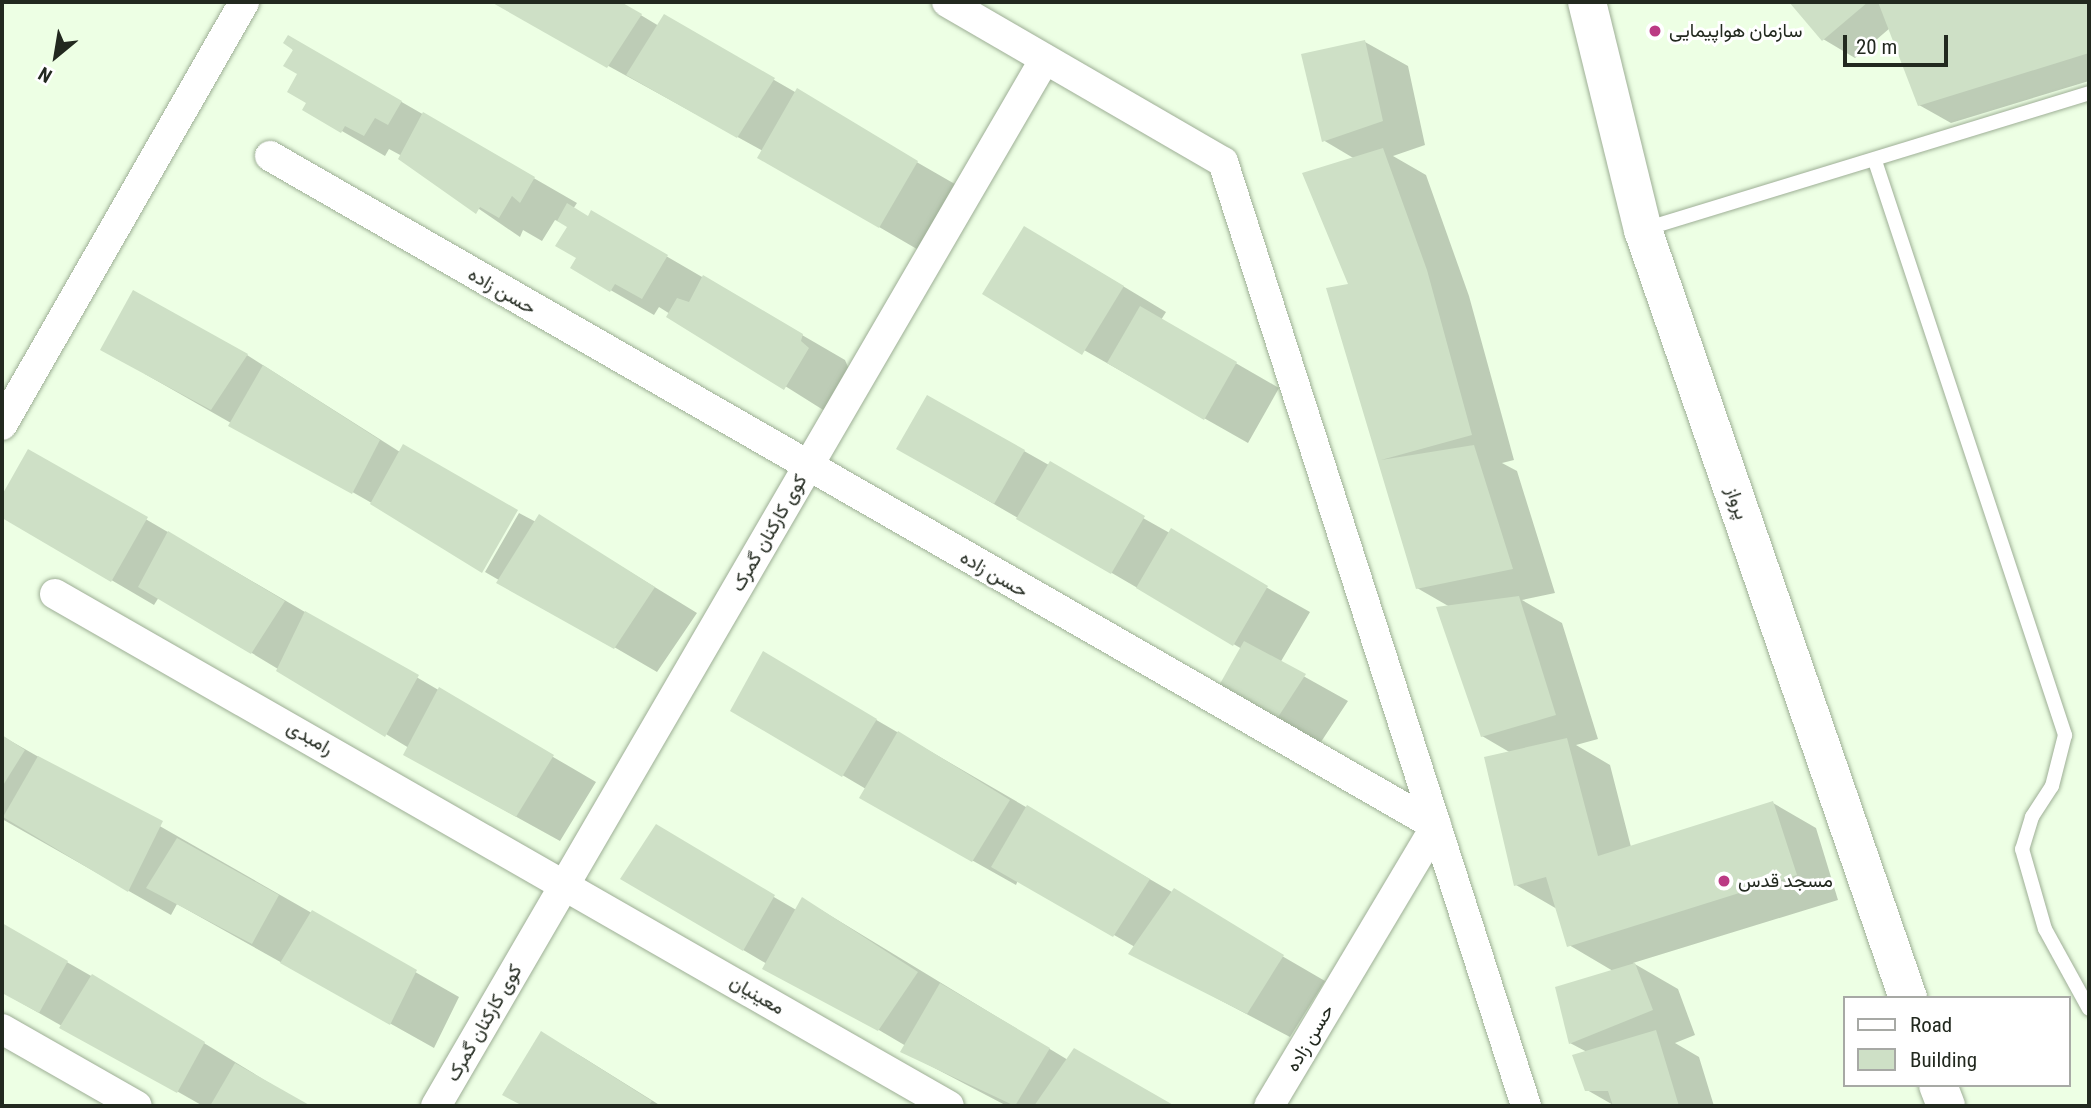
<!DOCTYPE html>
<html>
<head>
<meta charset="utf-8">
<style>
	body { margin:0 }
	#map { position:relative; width:2091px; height:1108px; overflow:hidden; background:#edffe4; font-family:"Roboto Condensed",Vazirmatn,sans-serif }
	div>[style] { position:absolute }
	.shadow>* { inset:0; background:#0003 }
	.building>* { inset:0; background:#cee0c6 }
	.roads { filter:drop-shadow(0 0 2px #9eaf96) drop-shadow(0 0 2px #9eaf96) }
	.service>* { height:14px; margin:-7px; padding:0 7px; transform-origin:7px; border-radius:7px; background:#fff }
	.minor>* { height:30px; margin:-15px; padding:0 15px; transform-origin:15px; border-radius:15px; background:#fff }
	.secondary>* { height:38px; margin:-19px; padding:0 19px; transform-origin:19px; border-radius:19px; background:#fff }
	.dots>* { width:19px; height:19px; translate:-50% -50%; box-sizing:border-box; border:4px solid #fff; border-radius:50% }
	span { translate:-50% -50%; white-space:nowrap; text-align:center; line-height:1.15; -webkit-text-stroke:6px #fff; paint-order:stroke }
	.poi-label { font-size:19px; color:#22291f }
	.left { translate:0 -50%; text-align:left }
	.street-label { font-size:19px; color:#22291f }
	.frame { position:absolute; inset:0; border:4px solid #22291f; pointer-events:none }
	.legend { position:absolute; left:1843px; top:996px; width:228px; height:91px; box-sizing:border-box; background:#fff; border:2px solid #a7a9a5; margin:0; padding:9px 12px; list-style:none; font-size:21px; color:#22291f }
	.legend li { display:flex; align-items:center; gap:14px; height:35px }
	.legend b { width:35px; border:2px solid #a7a9a5 }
	.north { position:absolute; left:21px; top:21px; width:70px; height:70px; -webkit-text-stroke:5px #fff; paint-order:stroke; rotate:210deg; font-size:19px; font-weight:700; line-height:28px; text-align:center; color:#22291f }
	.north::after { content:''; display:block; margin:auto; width:24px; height:32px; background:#22291f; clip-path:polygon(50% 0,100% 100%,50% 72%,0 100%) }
	.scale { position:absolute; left:1843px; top:35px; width:105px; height:32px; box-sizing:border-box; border:4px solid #22291f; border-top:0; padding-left:9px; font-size:21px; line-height:24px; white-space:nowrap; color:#22291f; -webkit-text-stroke:5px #fff; paint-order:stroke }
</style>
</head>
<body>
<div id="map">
	<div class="shadow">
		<i style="clip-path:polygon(492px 2px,619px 2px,659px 26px,665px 17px,960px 187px,922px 252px,759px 157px,763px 151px)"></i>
		<i style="clip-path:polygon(1791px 2px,2089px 2px,2089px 81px,1951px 123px,1919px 105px,1890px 28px,1855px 58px,1823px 39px)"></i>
		<i style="clip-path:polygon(289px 37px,577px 203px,573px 209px,589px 218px,592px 213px,845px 360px,851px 374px,828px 413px,659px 307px,654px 315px,572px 268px,578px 257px,569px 226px,555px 220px,542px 241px,523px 230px,520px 237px,402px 156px,389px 149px,385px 156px,304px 109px,308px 103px)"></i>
		<i style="clip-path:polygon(1365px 42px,1408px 66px,1425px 145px,1393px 156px,1426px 175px,1469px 296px,1514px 460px,1502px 463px,1517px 471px,1555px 593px,1522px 600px,1562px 623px,1598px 739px,1576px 745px,1610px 765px,1631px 847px,1773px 803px,1816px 828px,1838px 900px,1633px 963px,1678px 989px,1695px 1035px,1675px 1043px,1699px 1057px,1714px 1106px,1615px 1106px,1587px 1090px,1587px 1052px,1570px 1043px,1613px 971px,1569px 945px,1557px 909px,1516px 885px,1511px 753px,1482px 736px,1450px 607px,1417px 588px,1328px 289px,1350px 285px,1355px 159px,1323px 140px)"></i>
		<i style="clip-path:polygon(1068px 253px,1166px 312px,1161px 320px,1279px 388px,1248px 443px,985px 294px)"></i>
		<i style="clip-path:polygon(247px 355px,400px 452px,384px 510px,145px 374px)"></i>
		<i style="clip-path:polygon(928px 397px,1310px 612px,1280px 663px,1348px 701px,1313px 754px,1214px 697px,1242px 649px,898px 448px)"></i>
		<i style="clip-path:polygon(29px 451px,596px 782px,560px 841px,448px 779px,409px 748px,159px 597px,154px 605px,2px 516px,2px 498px)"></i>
		<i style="clip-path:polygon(519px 513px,536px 522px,539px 516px,697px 613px,657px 672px,485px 572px)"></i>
		<i style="clip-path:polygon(763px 654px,1325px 981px,1290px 1037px,1131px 953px,1135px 947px,1018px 880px,1016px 885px,904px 822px,866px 789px,732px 710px)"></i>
		<i style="clip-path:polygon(2px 736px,459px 997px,434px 1048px,177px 904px,171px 915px,2px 819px)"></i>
		<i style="clip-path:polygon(623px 879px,767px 893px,798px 911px,803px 899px,1068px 1060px,1074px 1050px,1171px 1106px,1007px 1106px,902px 1051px,906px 1046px)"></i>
		<i style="clip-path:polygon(2px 925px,135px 1001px,307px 1106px,203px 1106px,2px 992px)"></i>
		<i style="clip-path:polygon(542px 1033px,584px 1058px,661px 1106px,525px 1106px,504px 1095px)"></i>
	</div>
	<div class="building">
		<i style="clip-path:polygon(491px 2px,621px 2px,642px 14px,607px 68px)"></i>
		<i style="clip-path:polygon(1789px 2px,1868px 2px,1822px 41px)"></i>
		<i style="clip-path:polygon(1878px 2px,2089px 2px,2089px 53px,1918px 106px)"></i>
		<i style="clip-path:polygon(664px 14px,775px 78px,737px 138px,626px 75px)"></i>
		<i style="clip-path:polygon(288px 35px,402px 101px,388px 125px,375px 118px,364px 136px,345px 126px,341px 133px,302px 110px,306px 103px,287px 92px,297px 74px,283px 66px,293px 50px,283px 43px)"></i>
		<i style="clip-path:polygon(1365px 40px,1383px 121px,1322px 142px,1301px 54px)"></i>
		<i style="clip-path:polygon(797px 88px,918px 161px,879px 228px,757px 158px)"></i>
		<i style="clip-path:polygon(423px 112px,535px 177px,520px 203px,512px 196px,499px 218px,480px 207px,476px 214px,398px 159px)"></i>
		<i style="clip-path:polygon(1383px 148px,1427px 270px,1472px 435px,1381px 460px,1474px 445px,1513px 569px,1416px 589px,1326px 288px,1348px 284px,1302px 173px)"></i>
		<i style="clip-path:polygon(567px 203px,588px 216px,591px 210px,668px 255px,642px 299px,615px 284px,610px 292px,570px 268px,576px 258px,555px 246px,567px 227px,557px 221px)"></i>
		<i style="clip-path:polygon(1024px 226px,1124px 286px,1082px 355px,982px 294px)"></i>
		<i style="clip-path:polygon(703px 275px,803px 334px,801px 341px,809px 348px,784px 390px,666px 317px,677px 298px,689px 302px)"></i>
		<i style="clip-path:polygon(133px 290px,248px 354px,211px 410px,100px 350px)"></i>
		<i style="clip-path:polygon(1140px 306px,1237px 362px,1204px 420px,1107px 363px)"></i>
		<i style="clip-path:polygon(263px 365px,380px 440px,352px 494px,228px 426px)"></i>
		<i style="clip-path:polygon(927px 395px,1025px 450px,994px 504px,896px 449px)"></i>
		<i style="clip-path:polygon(403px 444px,518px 510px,482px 573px,370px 504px)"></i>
		<i style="clip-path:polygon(28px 449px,148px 517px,111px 582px,2px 518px,2px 495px)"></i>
		<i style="clip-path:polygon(1050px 461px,1145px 516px,1111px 574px,1016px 519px)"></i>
		<i style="clip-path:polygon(539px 514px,655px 587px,614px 649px,496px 583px)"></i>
		<i style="clip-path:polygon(1171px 528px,1268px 586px,1233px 646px,1136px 588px)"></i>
		<i style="clip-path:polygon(168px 531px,285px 601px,251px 654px,138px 587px)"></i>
		<i style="clip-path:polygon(1519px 596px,1556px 715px,1481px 737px,1436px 607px)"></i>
		<i style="clip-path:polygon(305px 611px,419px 675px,385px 737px,276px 671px)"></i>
		<i style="clip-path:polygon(1244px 641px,1306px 674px,1269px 731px,1212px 698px)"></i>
		<i style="clip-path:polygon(763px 651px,877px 719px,842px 777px,730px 711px)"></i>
		<i style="clip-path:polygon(439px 687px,554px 755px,516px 817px,403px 755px)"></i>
		<i style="clip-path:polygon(898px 731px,1010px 800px,972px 862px,859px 798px)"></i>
		<i style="clip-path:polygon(2px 735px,25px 750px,2px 787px)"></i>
		<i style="clip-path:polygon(1567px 738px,1598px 856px,1773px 801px,1797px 875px,1567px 947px,1546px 877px,1514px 886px,1484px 757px)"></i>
		<i style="clip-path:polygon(38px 756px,163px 821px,128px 892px,3px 817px)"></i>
		<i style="clip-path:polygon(1027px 805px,1150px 879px,1113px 937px,991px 867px)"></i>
		<i style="clip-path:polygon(656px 824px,775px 895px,743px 951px,620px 879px)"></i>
		<i style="clip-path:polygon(177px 838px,279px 895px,252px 944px,146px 888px)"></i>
		<i style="clip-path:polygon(1174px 888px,1284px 955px,1247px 1014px,1128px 954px)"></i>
		<i style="clip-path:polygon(802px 897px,918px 972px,878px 1031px,762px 969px)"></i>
		<i style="clip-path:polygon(312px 910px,417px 970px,390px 1025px,280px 963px)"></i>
		<i style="clip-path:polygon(2px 923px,68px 961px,39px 1013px,2px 993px)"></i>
		<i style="clip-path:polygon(1635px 963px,1653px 1010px,1569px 1044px,1555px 987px)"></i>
		<i style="clip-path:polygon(92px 974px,205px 1042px,177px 1093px,59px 1028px)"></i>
		<i style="clip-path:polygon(940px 983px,1050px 1048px,1015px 1106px,900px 1052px)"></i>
		<i style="clip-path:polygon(1656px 1030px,1679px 1106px,1613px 1106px,1608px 1091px,1585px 1091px,1572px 1055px)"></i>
		<i style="clip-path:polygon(541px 1031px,652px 1101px,648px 1106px,523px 1106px,502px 1095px)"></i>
		<i style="clip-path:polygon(1074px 1048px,1175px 1106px,1034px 1106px)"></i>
		<i style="clip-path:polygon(235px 1063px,311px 1106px,210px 1106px)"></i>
	</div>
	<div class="roads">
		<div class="service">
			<i style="left:1875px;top:161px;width:605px;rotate:71.68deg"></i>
			<i style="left:2065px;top:735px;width:53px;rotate:104.3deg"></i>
			<i style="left:2052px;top:786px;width:37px;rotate:123deg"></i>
			<i style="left:2032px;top:817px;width:34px;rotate:107deg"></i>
			<i style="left:2022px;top:849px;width:83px;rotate:74deg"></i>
			<i style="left:2045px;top:929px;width:91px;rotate:61.2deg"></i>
			<i style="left:1645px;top:229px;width:464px;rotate:-17deg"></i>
		</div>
		<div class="minor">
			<i style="left:947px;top:2px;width:319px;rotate:30.1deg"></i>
			<i style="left:1223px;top:162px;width:991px;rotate:72.2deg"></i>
			<i style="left:270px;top:156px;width:1345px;rotate:29.88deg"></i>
			<i style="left:1436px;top:826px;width:326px;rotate:120.8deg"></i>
			<i style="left:2px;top:425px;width:487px;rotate:-60.2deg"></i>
			<i style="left:55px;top:594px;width:1030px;rotate:29.8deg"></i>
			<i style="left:2px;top:1029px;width:155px;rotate:29.7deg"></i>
			<i style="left:436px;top:1106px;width:1211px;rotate:-59.82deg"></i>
		</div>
		<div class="secondary">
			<i style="left:1587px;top:2px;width:235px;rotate:76.2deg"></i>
			<i style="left:1643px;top:230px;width:812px;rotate:70.96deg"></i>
			<i style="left:1938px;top:1085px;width:22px;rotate:69deg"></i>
		</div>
	</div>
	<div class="dots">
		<i style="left:1655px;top:31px;background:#bb3a84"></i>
		<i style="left:1724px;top:881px;background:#bb3a84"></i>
	</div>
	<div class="poi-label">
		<span class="left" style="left:1669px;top:31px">سازمان هواپیمایی</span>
		<span class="left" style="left:1738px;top:881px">مسجد قدس</span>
	</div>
	<div class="street-label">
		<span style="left:502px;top:291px;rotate:30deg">حسن زاده</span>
		<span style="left:1737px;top:503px;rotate:71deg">پرواز</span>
		<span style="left:769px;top:533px;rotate:-60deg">کوی کارکنان گمرک</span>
		<span style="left:994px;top:574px;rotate:30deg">حسن زاده</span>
		<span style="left:310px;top:738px;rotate:30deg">رامبدی</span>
		<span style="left:757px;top:995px;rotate:30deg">معینیان</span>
		<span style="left:484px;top:1023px;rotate:-60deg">کوی کارکنان گمرک</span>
		<span style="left:1310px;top:1038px;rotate:-59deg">حسن زاده</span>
	</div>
	<div class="frame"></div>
	<ul class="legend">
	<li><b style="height:9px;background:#fff"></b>Road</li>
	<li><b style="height:19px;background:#cee0c6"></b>Building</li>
	</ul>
	<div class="north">N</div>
	<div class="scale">20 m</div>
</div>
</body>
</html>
